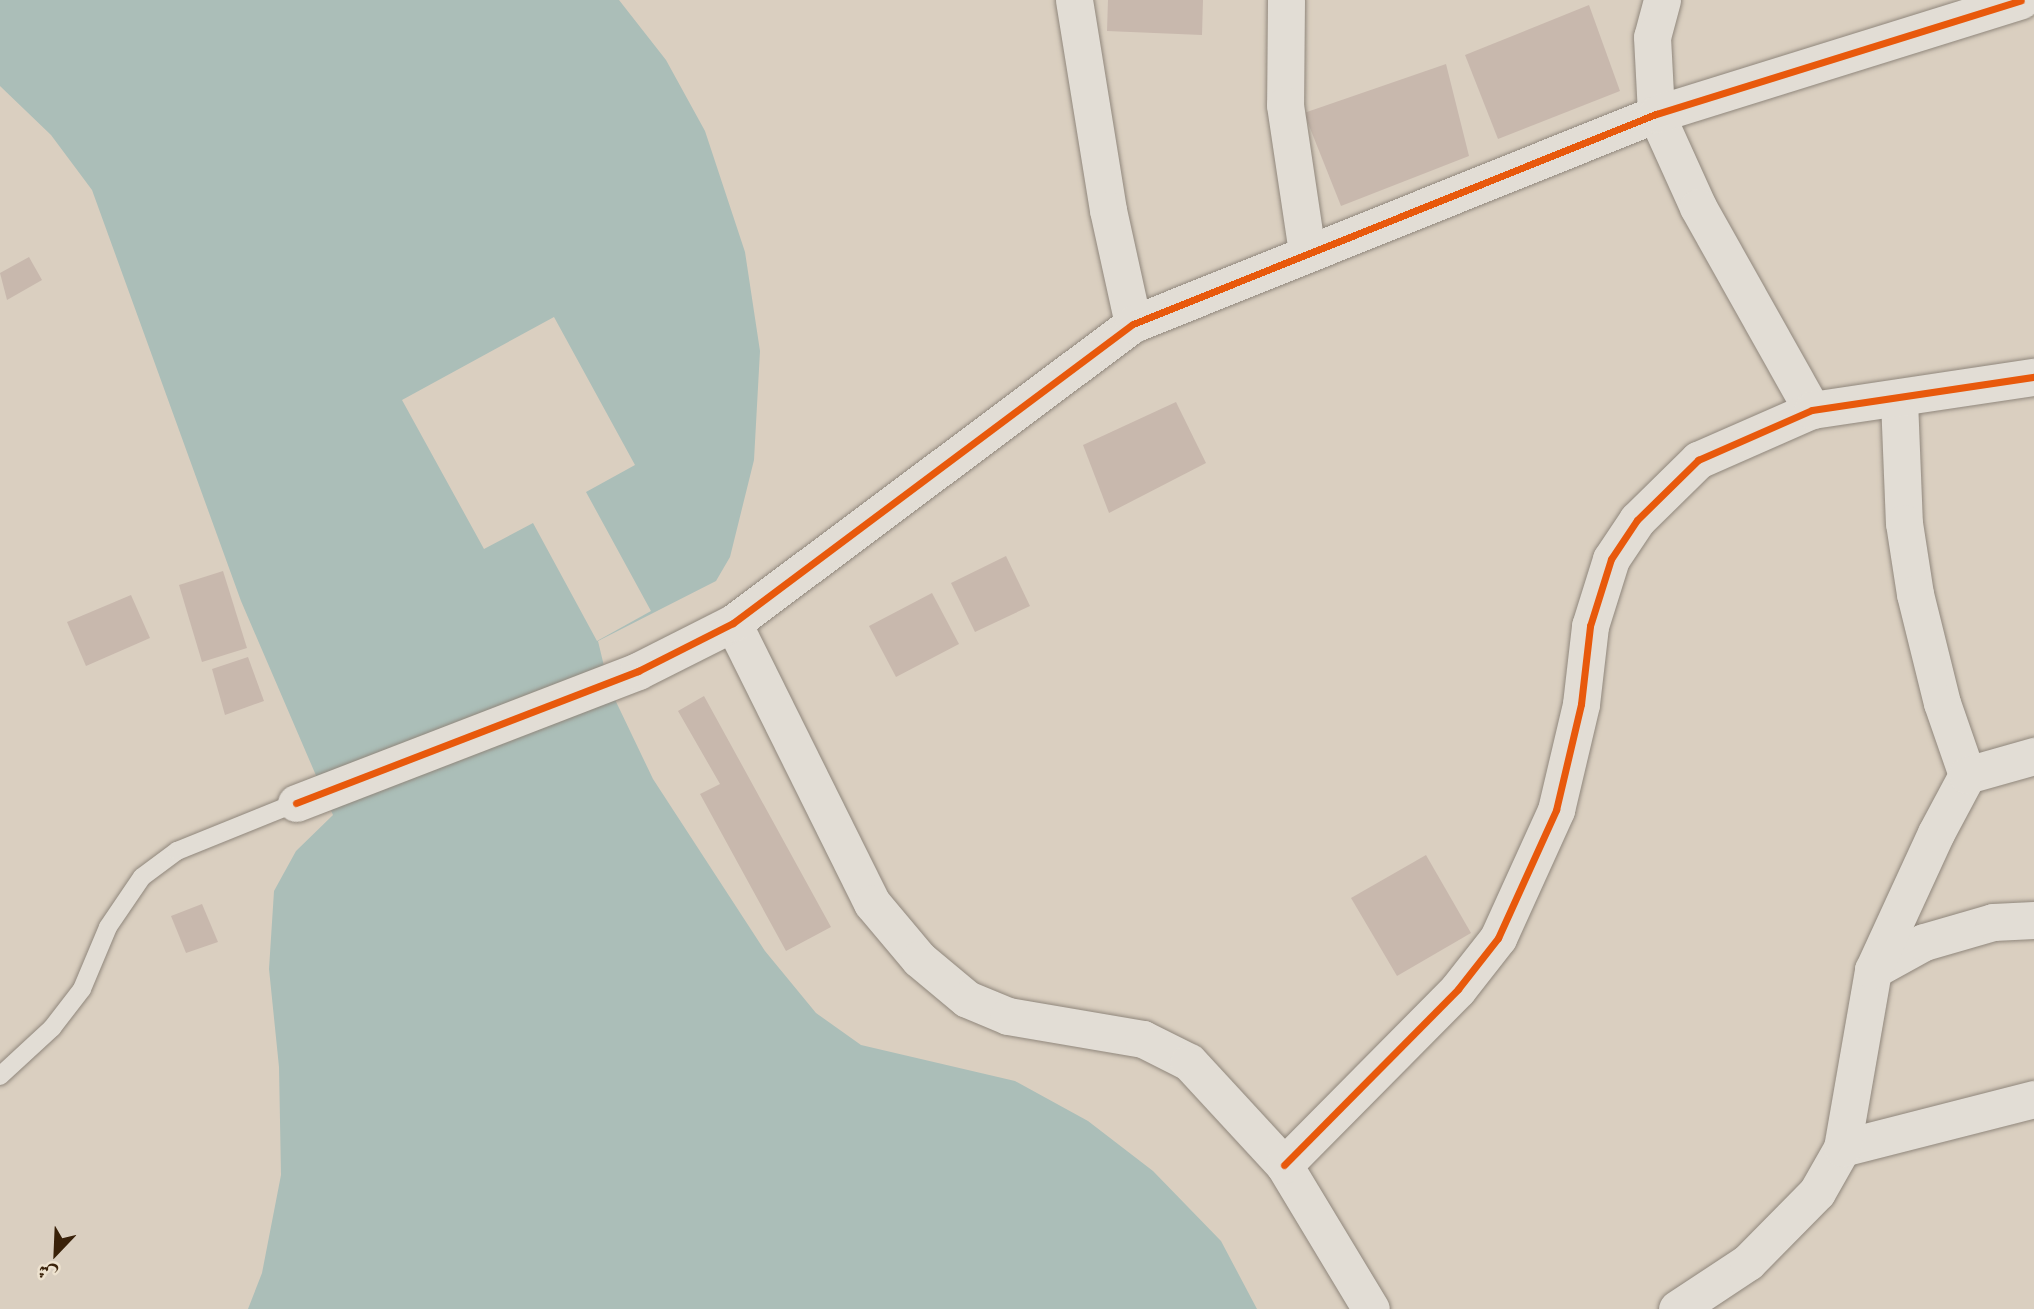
<!DOCTYPE html>
<html>
<head>
<meta charset="utf-8">
<style>
	body { margin:0 }
	#map { position:relative; width:2034px; height:1309px; overflow:hidden; background:#dacfc0; font-family:"EB Garamond",Amiri,serif }
	div>[style] { position:absolute }
	.water>* { inset:0; background:#abbeb8 }
	.pier>* { inset:0; background:#dacfc0 }
	.building>* { inset:0; background:#c8b8ad }
	.roads { filter:drop-shadow(0 0 2px #90877c) drop-shadow(0 0 2px #90877c) }
	.lane>* { height:18px; margin:-9px; padding:0 9px; transform-origin:9px; border-radius:9px; background:#e2ddd5 }
	.street>* { height:37px; margin:-18.5px; padding:0 18.5px; transform-origin:18.5px; border-radius:18.5px; background:#e2ddd5 }
	.cycleway>* { height:7px; margin:-3.5px; padding:0 3.5px; transform-origin:3.5px; border-radius:3.5px; background:#e8590c }
	span { translate:-50% -50%; white-space:nowrap; text-align:center; line-height:1.15; -webkit-text-stroke:6px #ede2cf; paint-order:stroke }
	.north { position:absolute; left:21px; top:1218px; width:70px; height:70px; -webkit-text-stroke:5px #ede2cf; paint-order:stroke; rotate:203deg; font-size:19px; font-weight:700; line-height:28px; text-align:center; color:#392109 }
	.north::after { content:''; display:block; margin:auto; width:24px; height:32px; background:#392109; clip-path:polygon(50% 0,100% 100%,50% 72%,0 100%) }
</style>
</head>
<body>
<div id="map">
	<div class="water">
		<i style="clip-path:polygon(0 0,619px 0,666px 60px,705px 131px,745px 252px,760px 351px,754px 460px,730px 557px,716px 581px,598px 641px,609px 687px,653px 779px,765px 951px,816px 1013px,861px 1045px,1015px 1081px,1088px 1121px,1153px 1171px,1221px 1241px,1257px 1309px,248px 1309px,262px 1273px,281px 1175px,279px 1067px,269px 969px,274px 891px,296px 851px,333px 815px,241px 601px,92px 190px,51px 135px,0 86px)"></i>
	</div>
	<div class="pier">
		<i style="clip-path:polygon(554px 317px,635px 465px,586px 492px,651px 611px,597px 641px,533px 523px,484px 549px,402px 400px)"></i>
	</div>
	<div class="building">
		<i style="clip-path:polygon(1108px 0,1203px 0,1202px 35px,1107px 31px)"></i>
		<i style="clip-path:polygon(1589px 5px,1620px 91px,1498px 139px,1465px 55px)"></i>
		<i style="clip-path:polygon(1446px 64px,1469px 156px,1341px 206px,1304px 113px)"></i>
		<i style="clip-path:polygon(29px 257px,42px 280px,7px 300px,0 273px)"></i>
		<i style="clip-path:polygon(1176px 402px,1206px 463px,1109px 513px,1083px 445px)"></i>
		<i style="clip-path:polygon(1006px 556px,1030px 606px,975px 632px,951px 583px)"></i>
		<i style="clip-path:polygon(223px 571px,247px 648px,202px 662px,179px 585px)"></i>
		<i style="clip-path:polygon(932px 593px,959px 644px,896px 677px,869px 626px)"></i>
		<i style="clip-path:polygon(131px 595px,150px 638px,86px 666px,67px 622px)"></i>
		<i style="clip-path:polygon(248px 657px,264px 701px,225px 715px,212px 669px)"></i>
		<i style="clip-path:polygon(704px 696px,831px 927px,786px 951px,700px 794px,720px 784px,678px 711px)"></i>
		<i style="clip-path:polygon(1426px 855px,1471px 933px,1397px 976px,1351px 898px)"></i>
		<i style="clip-path:polygon(202px 904px,218px 942px,186px 953px,171px 916px)"></i>
	</div>
	<div class="roads">
		<div class="lane">
			<i style="left:0;top:1076px;width:71px;rotate:-42.7deg"></i>
			<i style="left:52px;top:1028px;width:49px;rotate:-52.4deg"></i>
			<i style="left:82px;top:989px;width:67px;rotate:-67.2deg"></i>
			<i style="left:108px;top:927px;width:60px;rotate:-55.8deg"></i>
			<i style="left:142px;top:877px;width:44px;rotate:-36.6deg"></i>
			<i style="left:177px;top:851px;width:128px;rotate:-22deg"></i>
		</div>
		<div class="street">
			<i style="left:1074px;top:0;width:213px;rotate:80.8deg"></i>
			<i style="left:1108px;top:210px;width:117px;rotate:77.6deg"></i>
			<i style="left:1286px;top:0;width:105px;rotate:90.5deg"></i>
			<i style="left:1285px;top:105px;width:149px;rotate:81.5deg"></i>
			<i style="left:1662px;top:0;width:38px;rotate:105deg"></i>
			<i style="left:1652px;top:37px;width:77px;rotate:87deg"></i>
			<i style="left:1656px;top:114px;width:102px;rotate:65.7deg"></i>
			<i style="left:1698px;top:207px;width:233px;rotate:60.7deg"></i>
			<i style="left:1899px;top:400px;width:123px;rotate:87.7deg"></i>
			<i style="left:1904px;top:523px;width:72px;rotate:81.2deg"></i>
			<i style="left:1915px;top:594px;width:112px;rotate:76.1deg"></i>
			<i style="left:1942px;top:703px;width:76px;rotate:70.9deg"></i>
			<i style="left:733px;top:623px;width:313px;rotate:63.6deg"></i>
			<i style="left:872px;top:903px;width:73px;rotate:50deg"></i>
			<i style="left:919px;top:959px;width:62px;rotate:39.8deg"></i>
			<i style="left:967px;top:999px;width:44px;rotate:22.5deg"></i>
			<i style="left:1008px;top:1016px;width:137px;rotate:9.7deg"></i>
			<i style="left:1143px;top:1039px;width:51px;rotate:26.6deg"></i>
			<i style="left:1189px;top:1062px;width:140px;rotate:47.3deg"></i>
			<i style="left:1284px;top:1165px;width:168px;rotate:58.9deg"></i>
			<i style="left:296px;top:803px;width:367px;rotate:-21.1deg"></i>
			<i style="left:638px;top:671px;width:106px;rotate:-26.8deg"></i>
			<i style="left:733px;top:623px;width:499px;rotate:-36.8deg"></i>
			<i style="left:1133px;top:324px;width:564px;rotate:-21.88deg"></i>
			<i style="left:1656px;top:114px;width:382px;rotate:-17.3deg"></i>
			<i style="left:1873px;top:970px;width:58px;rotate:-28.8deg"></i>
			<i style="left:1924px;top:942px;width:72px;rotate:-16.2deg"></i>
			<i style="left:1993px;top:922px;width:41px;rotate:-2.8deg"></i>
			<i style="left:1842px;top:1148px;width:198px;rotate:-14.3deg"></i>
			<i style="left:1284px;top:1165px;width:247px;rotate:-45.3deg"></i>
			<i style="left:1458px;top:989px;width:65px;rotate:-51.9deg"></i>
			<i style="left:1498px;top:938px;width:141px;rotate:-65.6deg"></i>
			<i style="left:1556px;top:810px;width:109px;rotate:-76.7deg"></i>
			<i style="left:1581px;top:704px;width:79px;rotate:-83.4deg"></i>
			<i style="left:1590px;top:626px;width:70px;rotate:-72.6deg"></i>
			<i style="left:1611px;top:559px;width:47px;rotate:-56.3deg"></i>
			<i style="left:1637px;top:520px;width:86px;rotate:-44.5deg"></i>
			<i style="left:1698px;top:460px;width:124px;rotate:-23.7deg"></i>
			<i style="left:1812px;top:410px;width:224px;rotate:-8.5deg"></i>
			<i style="left:1677px;top:1309px;width:85px;rotate:-33.5deg"></i>
			<i style="left:1748px;top:1262px;width:98px;rotate:-45.4deg"></i>
			<i style="left:1817px;top:1192px;width:51px;rotate:-60.4deg"></i>
			<i style="left:1842px;top:1148px;width:181px;rotate:-80.1deg"></i>
			<i style="left:1873px;top:970px;width:151px;rotate:-65.3deg"></i>
			<i style="left:1936px;top:833px;width:66px;rotate:-61.9deg"></i>
			<i style="left:1967px;top:775px;width:70px;rotate:-15.8deg"></i>
		</div>
	</div>
	<div class="cycleway">
		<i style="left:296px;top:803px;width:367px;rotate:-21.1deg"></i>
		<i style="left:638px;top:671px;width:106px;rotate:-26.8deg"></i>
		<i style="left:733px;top:623px;width:499px;rotate:-36.8deg"></i>
		<i style="left:1133px;top:324px;width:564px;rotate:-21.88deg"></i>
		<i style="left:1656px;top:114px;width:382px;rotate:-17.3deg"></i>
		<i style="left:1284px;top:1165px;width:247px;rotate:-45.3deg"></i>
		<i style="left:1458px;top:989px;width:65px;rotate:-51.9deg"></i>
		<i style="left:1498px;top:938px;width:141px;rotate:-65.6deg"></i>
		<i style="left:1556px;top:810px;width:109px;rotate:-76.7deg"></i>
		<i style="left:1581px;top:704px;width:79px;rotate:-83.4deg"></i>
		<i style="left:1590px;top:626px;width:70px;rotate:-72.6deg"></i>
		<i style="left:1611px;top:559px;width:47px;rotate:-56.3deg"></i>
		<i style="left:1637px;top:520px;width:86px;rotate:-44.5deg"></i>
		<i style="left:1698px;top:460px;width:124px;rotate:-23.7deg"></i>
		<i style="left:1812px;top:410px;width:224px;rotate:-8.5deg"></i>
	</div>
	<div class="north">ش</div>
</div>
</body>
</html>
